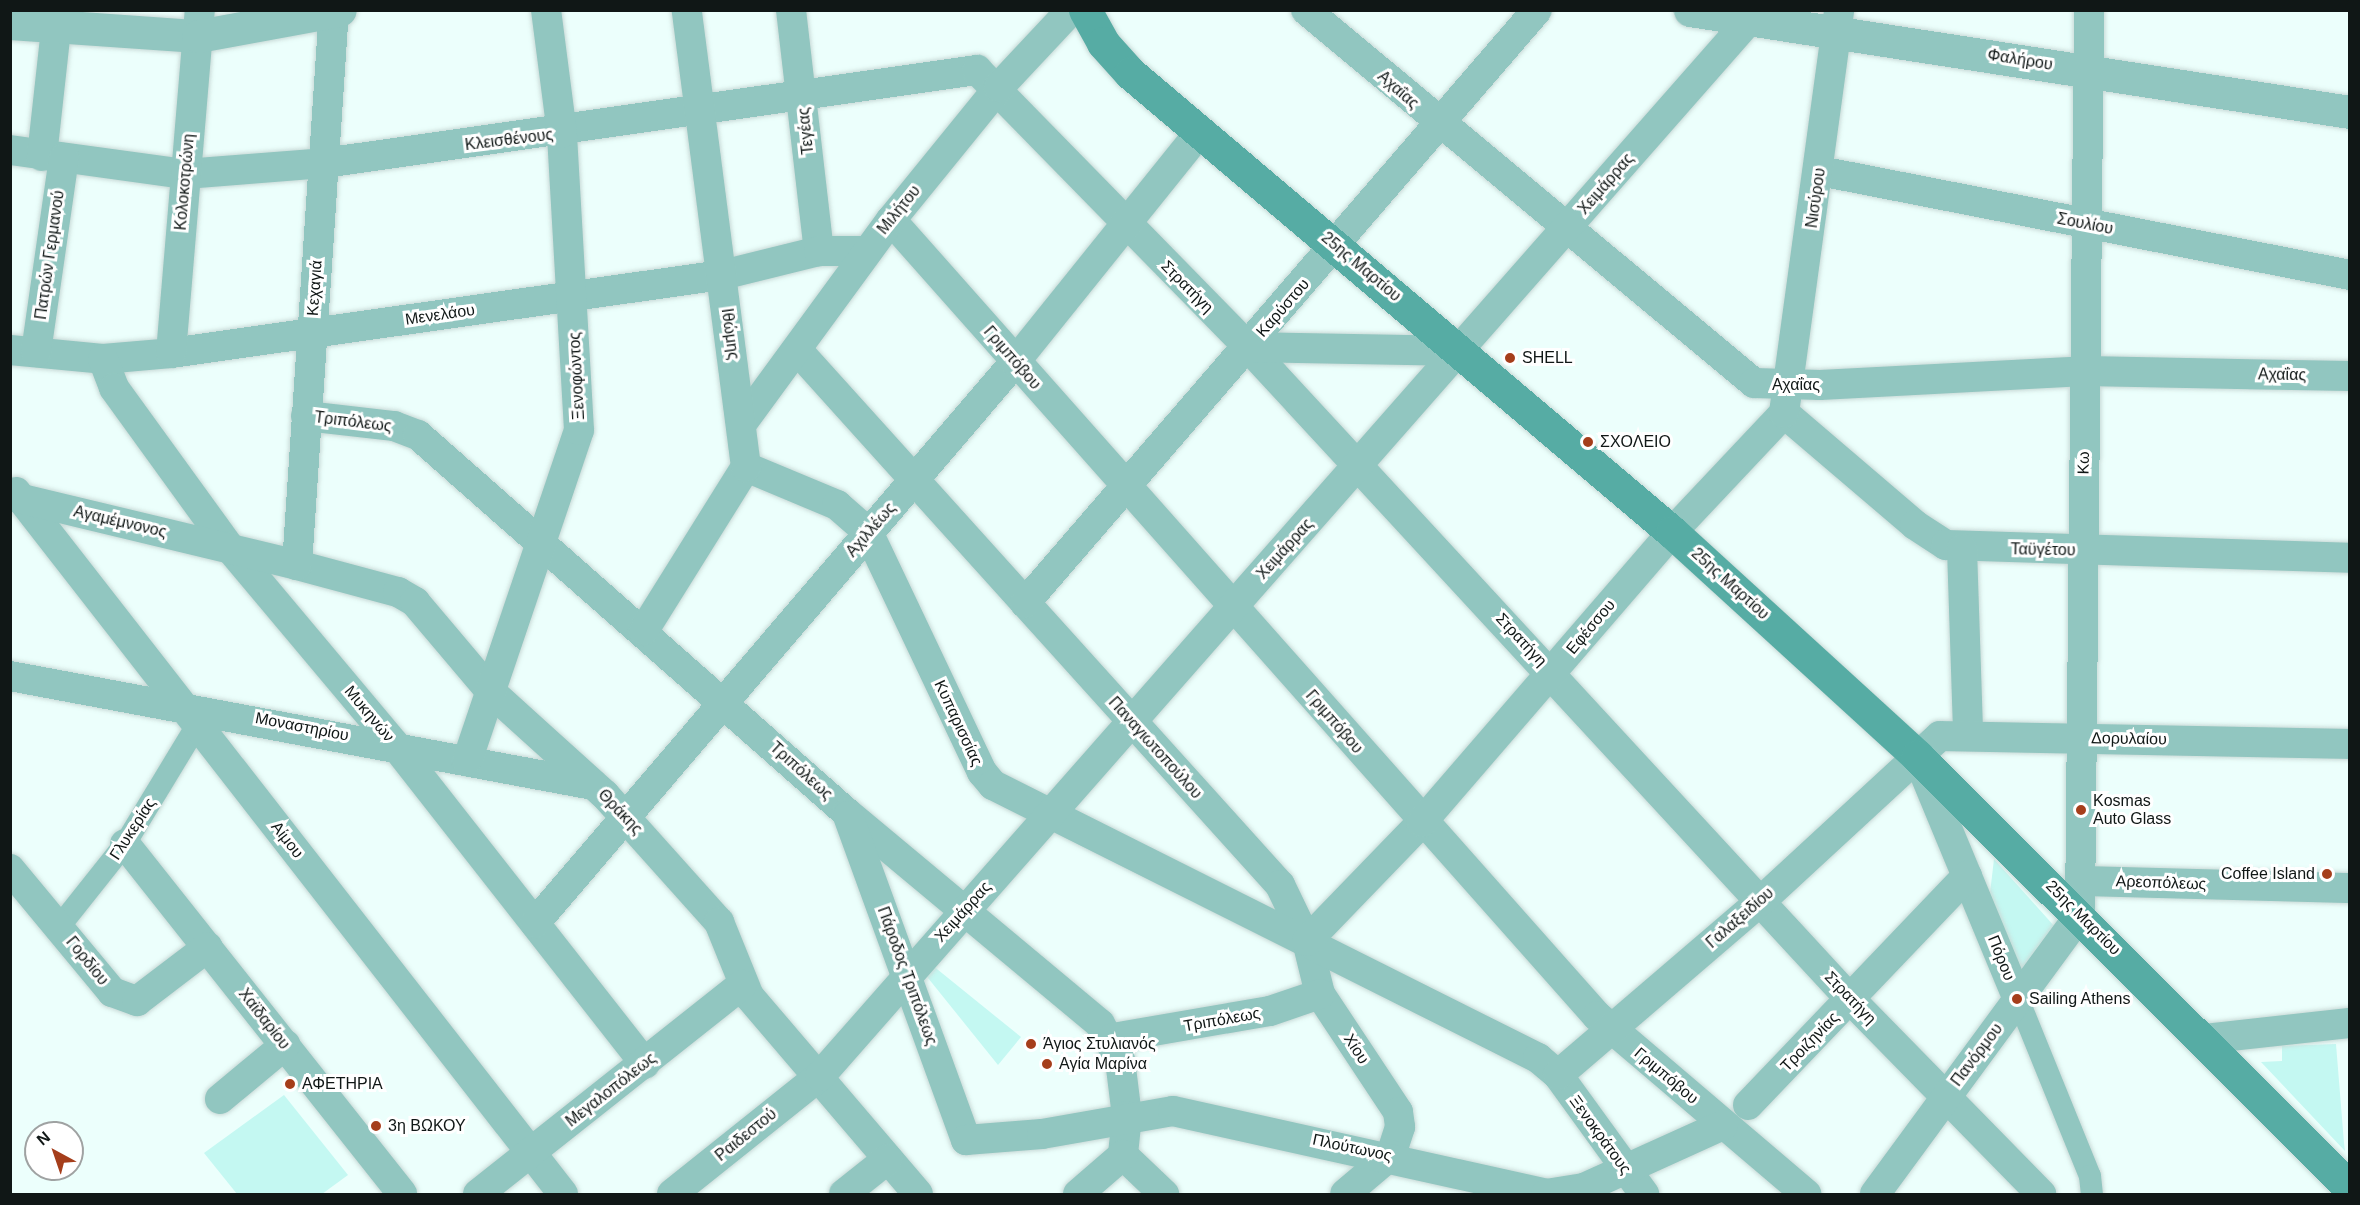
<!DOCTYPE html>
<html>
<head>
<meta charset="utf-8">
<style>
	body { margin:0 }
	#map { position:relative; width:2360px; height:1205px; overflow:hidden; background:#ecfffc; font-family:Helvetica,sans-serif }
	div>[style] { position:absolute }
	.green>* { inset:0; background:#c4f8f2 }
	.roads { filter:drop-shadow(0 0 2px #c9dad7) drop-shadow(0 0 2px #c9dad7) }
	.pedestrian>* { height:22px; margin:-11px; padding:0 11px; transform-origin:11px; border-radius:11px; background:#91c6c0 }
	.minor>* { height:30px; margin:-15px; padding:0 15px; transform-origin:15px; border-radius:15px; background:#91c6c0 }
	.tertiary>* { height:33px; margin:-16.5px; padding:0 16.5px; transform-origin:16.5px; border-radius:16.5px; background:#91c6c0 }
	.secondary>* { height:33px; margin:-16.5px; padding:0 16.5px; transform-origin:16.5px; border-radius:16.5px; background:#56aca4 }
	.dots>* { width:16px; height:16px; translate:-50% -50%; box-sizing:border-box; border:3px solid #fff; border-radius:50% }
	span { translate:-50% -50%; white-space:nowrap; text-align:center; line-height:1.15; -webkit-text-stroke:6px #fff; paint-order:stroke }
	.street-label { font-size:16px; color:#101716 }
	.poi-label { font-size:16px; color:#101716 }
	.left { translate:0 -50%; text-align:left }
	.right { translate:-100% -50%; text-align:right }
	.frame { position:absolute; inset:0; border:12px solid #101716; pointer-events:none }
	.north { position:absolute; left:24px; top:1121px; width:60px; height:60px; box-sizing:border-box; background:#fff; border:2px solid #9fa2a2; border-radius:50%; rotate:320deg; font-size:16px; font-weight:700; line-height:24px; text-align:center; color:#101716 }
	.north::after { content:''; display:block; margin:auto; width:21px; height:27px; background:#a53e1b; clip-path:polygon(50% 0,100% 100%,50% 72%,0 100%) }
</style>
</head>
<body>
<div id="map">
	<div class="green">
		<i style="clip-path:polygon(1994px 859px,2055px 927px,2020px 974px,1989px 902px)"></i>
		<i style="clip-path:polygon(932px 965px,1021px 1037px,998px 1065px,924px 973px)"></i>
		<i style="clip-path:polygon(2336px 1044px,2344px 1143px,2345px 1151px,2261px 1062px,2282px 1061px,2282px 1046px)"></i>
		<i style="clip-path:polygon(284px 1095px,348px 1175px,322px 1194px,237px 1194px,204px 1153px)"></i>
	</div>
	<div class="roads">
		<div class="pedestrian">
			<i style="left:59px;top:927px;width:106px;rotate:-51.5deg"></i>
			<i style="left:125px;top:844px;width:139px;rotate:-58.8deg"></i>
			<i style="left:2018px;top:999px;width:191px;rotate:67.9deg"></i>
			<i style="left:2090px;top:1176px;width:18px;rotate:84deg"></i>
		</div>
		<div class="minor">
			<i style="left:791px;top:10px;width:243px;rotate:83.4deg"></i>
			<i style="left:1306px;top:10px;width:583px;rotate:39.78deg"></i>
			<i style="left:1754px;top:383px;width:66px;rotate:1.7deg"></i>
			<i style="left:1820px;top:385px;width:265px;rotate:-3deg"></i>
			<i style="left:2085px;top:371px;width:265px;rotate:1.1deg"></i>
			<i style="left:10px;top:150px;width:177px;rotate:7.8deg"></i>
			<i style="left:185px;top:174px;width:139px;rotate:-4.5deg"></i>
			<i style="left:324px;top:163px;width:660px;rotate:-8.11deg"></i>
			<i style="left:977px;top:70px;width:388px;rotate:45.6deg"></i>
			<i style="left:1248px;top:347px;width:889px;rotate:47.28deg"></i>
			<i style="left:1851px;top:1000px;width:272px;rotate:45.6deg"></i>
			<i style="left:42px;top:156px;width:147px;rotate:-83.7deg"></i>
			<i style="left:1820px;top:171px;width:540px;rotate:11.1deg"></i>
			<i style="left:891px;top:220px;width:1064px;rotate:48.43deg"></i>
			<i style="left:1597px;top:1016px;width:275px;rotate:40.4deg"></i>
			<i style="left:1248px;top:347px;width:214px;rotate:1.1deg"></i>
			<i style="left:10px;top:350px;width:93px;rotate:5.5deg"></i>
			<i style="left:103px;top:359px;width:68px;rotate:-5deg"></i>
			<i style="left:171px;top:353px;width:556px;rotate:-8.06deg"></i>
			<i style="left:722px;top:275px;width:100px;rotate:-13.9deg"></i>
			<i style="left:819px;top:251px;width:48px"></i>
			<i style="left:36px;top:352px;width:196px;rotate:-81.8deg"></i>
			<i style="left:799px;top:352px;width:718px;rotate:47.94deg"></i>
			<i style="left:1280px;top:885px;width:62px;rotate:64.3deg"></i>
			<i style="left:1307px;top:941px;width:55px;rotate:76.2deg"></i>
			<i style="left:1320px;top:994px;width:141px;rotate:56.5deg"></i>
			<i style="left:1398px;top:1112px;width:15px;rotate:82deg"></i>
			<i style="left:1400px;top:1127px;width:29px;rotate:108deg"></i>
			<i style="left:1391px;top:1155px;width:60px;rotate:139.7deg"></i>
			<i style="left:171px;top:353px;width:344px;rotate:-85.2deg"></i>
			<i style="left:103px;top:359px;width:31px;rotate:69deg"></i>
			<i style="left:114px;top:388px;width:196px;rotate:54.1deg"></i>
			<i style="left:229px;top:547px;width:258px;rotate:50deg"></i>
			<i style="left:395px;top:745px;width:405px;rotate:51.9deg"></i>
			<i style="left:1784px;top:413px;width:172px;rotate:40.5deg"></i>
			<i style="left:1915px;top:525px;width:37px;rotate:33deg"></i>
			<i style="left:1946px;top:545px;width:404px;rotate:1.8deg"></i>
			<i style="left:306px;top:416px;width:89px;rotate:6.5deg"></i>
			<i style="left:394px;top:426px;width:26px;rotate:21deg"></i>
			<i style="left:418px;top:435px;width:572px;rotate:41.38deg"></i>
			<i style="left:847px;top:813px;width:329px;rotate:39.8deg"></i>
			<i style="left:1100px;top:1024px;width:41px;rotate:60.9deg"></i>
			<i style="left:1120px;top:1060px;width:56px;rotate:82.9deg"></i>
			<i style="left:1127px;top:1116px;width:39px;rotate:96deg"></i>
			<i style="left:743px;top:422px;width:250px;rotate:-53.8deg"></i>
			<i style="left:891px;top:220px;width:171px;rotate:-50.9deg"></i>
			<i style="left:999px;top:87px;width:105px;rotate:-46.9deg"></i>
			<i style="left:746px;top:467px;width:99px;rotate:22.7deg"></i>
			<i style="left:837px;top:505px;width:41px;rotate:41.1deg"></i>
			<i style="left:868px;top:532px;width:266px;rotate:64.6deg"></i>
			<i style="left:982px;top:772px;width:17px;rotate:50deg"></i>
			<i style="left:993px;top:785px;width:610px;rotate:26.61deg"></i>
			<i style="left:1538px;top:1058px;width:26px;rotate:40deg"></i>
			<i style="left:1558px;top:1075px;width:147px;rotate:54.1deg"></i>
			<i style="left:16px;top:492px;width:890px;rotate:52.07deg"></i>
			<i style="left:10px;top:496px;width:295px;rotate:13.5deg"></i>
			<i style="left:297px;top:565px;width:105px;rotate:15deg"></i>
			<i style="left:398px;top:592px;width:20px;rotate:30deg"></i>
			<i style="left:415px;top:602px;width:118px;rotate:49.8deg"></i>
			<i style="left:491px;top:692px;width:154px;rotate:42.1deg"></i>
			<i style="left:605px;top:795px;width:171px;rotate:48.1deg"></i>
			<i style="left:719px;top:922px;width:80px;rotate:67.9deg"></i>
			<i style="left:749px;top:996px;width:260px;rotate:49.5deg"></i>
			<i style="left:1962px;top:549px;width:185px;rotate:88.1deg"></i>
			<i style="left:297px;top:565px;width:556px;rotate:-86.19deg"></i>
			<i style="left:1025px;top:603px;width:783px;rotate:-49.19deg"></i>
			<i style="left:644px;top:630px;width:192px;rotate:-58deg"></i>
			<i style="left:746px;top:467px;width:461px;rotate:-97.4deg"></i>
			<i style="left:10px;top:676px;width:593px;rotate:10.59deg"></i>
			<i style="left:1918px;top:758px;width:261px;rotate:67.5deg"></i>
			<i style="left:467px;top:761px;width:349px;rotate:-71.3deg"></i>
			<i style="left:579px;top:430px;width:297px;rotate:-93.3deg"></i>
			<i style="left:562px;top:133px;width:124px;rotate:-97.4deg"></i>
			<i style="left:848px;top:816px;width:345px;rotate:70deg"></i>
			<i style="left:966px;top:1140px;width:76px;rotate:-4.5deg"></i>
			<i style="left:1042px;top:1134px;width:133px;rotate:-10deg"></i>
			<i style="left:1173px;top:1111px;width:382px;rotate:12.5deg"></i>
			<i style="left:1546px;top:1194px;width:38px;rotate:-9deg"></i>
			<i style="left:1584px;top:1188px;width:153px;rotate:-24.4deg"></i>
			<i style="left:125px;top:844px;width:446px;rotate:51.6deg"></i>
			<i style="left:10px;top:869px;width:160px;rotate:50.3deg"></i>
			<i style="left:112px;top:992px;width:27px;rotate:20deg"></i>
			<i style="left:137px;top:1001px;width:89px;rotate:-37.3deg"></i>
			<i style="left:2080px;top:881px;width:270px;rotate:1.5deg"></i>
			<i style="left:535px;top:923px;width:738px;rotate:-49.45deg"></i>
			<i style="left:1015px;top:362px;width:295px;rotate:-51.2deg"></i>
			<i style="left:1307px;top:941px;width:165px;rotate:-46deg"></i>
			<i style="left:1422px;top:822px;width:383px;rotate:-49.2deg"></i>
			<i style="left:1672px;top:532px;width:163px;rotate:-46.7deg"></i>
			<i style="left:1784px;top:413px;width:407px;rotate:-82.2deg"></i>
			<i style="left:1113px;top:1038px;width:159px;rotate:-9.8deg"></i>
			<i style="left:1270px;top:1011px;width:53px;rotate:-18.8deg"></i>
			<i style="left:2204px;top:1039px;width:147px;rotate:-6.3deg"></i>
			<i style="left:1558px;top:1075px;width:267px;rotate:-40.6deg"></i>
			<i style="left:1761px;top:901px;width:243px;rotate:-42.7deg"></i>
			<i style="left:1940px;top:736px;width:410px;rotate:1.1deg"></i>
			<i style="left:220px;top:1099px;width:85px;rotate:-39.7deg"></i>
			<i style="left:1748px;top:1105px;width:317px;rotate:-46.3deg"></i>
			<i style="left:1123px;top:1155px;width:57px;rotate:43.6deg"></i>
			<i style="left:478px;top:1194px;width:337px;rotate:-38.4deg"></i>
			<i style="left:672px;top:1194px;width:189px;rotate:-38.6deg"></i>
			<i style="left:820px;top:1076px;width:1406px;rotate:-48.66deg"></i>
			<i style="left:844px;top:1194px;width:56px;rotate:-38.5deg"></i>
			<i style="left:1078px;top:1194px;width:60px;rotate:-40.9deg"></i>
			<i style="left:1875px;top:1194px;width:346px;rotate:-53.7deg"></i>
			<i style="left:2080px;top:915px;width:905px;rotate:-89.43deg"></i>
		</div>
		<div class="tertiary">
			<i style="left:1690px;top:10px;width:668px;rotate:8.79deg"></i>
			<i style="left:10px;top:23px;width:188px;rotate:4deg"></i>
			<i style="left:198px;top:36px;width:144px;rotate:-10.4deg"></i>
		</div>
		<div class="secondary">
			<i style="left:1085px;top:10px;width:38px;rotate:61deg"></i>
			<i style="left:1103px;top:43px;width:40px;rotate:48deg"></i>
			<i style="left:1130px;top:73px;width:710px;rotate:40.26deg"></i>
			<i style="left:1672px;top:532px;width:332px;rotate:42.4deg"></i>
			<i style="left:1917px;top:756px;width:612px;rotate:44.93deg"></i>
		</div>
	</div>
	<div class="dots">
		<i style="left:1510px;top:358px;background:#a53e1b"></i>
		<i style="left:1588px;top:442px;background:#a53e1b"></i>
		<i style="left:2081px;top:810px;background:#a53e1b"></i>
		<i style="left:2327px;top:874px;background:#a53e1b"></i>
		<i style="left:2017px;top:999px;background:#a53e1b"></i>
		<i style="left:1031px;top:1044px;background:#a53e1b"></i>
		<i style="left:1047px;top:1064px;background:#a53e1b"></i>
		<i style="left:290px;top:1084px;background:#a53e1b"></i>
		<i style="left:376px;top:1126px;background:#a53e1b"></i>
	</div>
	<div class="street-label">
		<span style="left:2020px;top:60px;rotate:9deg">Φαλήρου</span>
		<span style="left:1398px;top:90px;rotate:41deg">Αχαΐας</span>
		<span style="left:806px;top:131px;rotate:-96deg">Τεγέας</span>
		<span style="left:509px;top:140px;rotate:-7deg">Κλεισθένους</span>
		<span style="left:185px;top:182px;rotate:-85deg">Κολοκοτρώνη</span>
		<span style="left:1606px;top:184px;rotate:-49deg">Χειμάρρας</span>
		<span style="left:1816px;top:198px;rotate:-82deg">Νισύρου</span>
		<span style="left:899px;top:210px;rotate:-51deg">Μιλήτου</span>
		<span style="left:2085px;top:224px;rotate:11deg">Σουλίου</span>
		<span style="left:50px;top:255px;rotate:-82deg">Πατρών Γερμανού</span>
		<span style="left:1361px;top:267px;rotate:40deg">25ης Μαρτίου</span>
		<span style="left:1187px;top:287px;rotate:45deg">Στρατήγη</span>
		<span style="left:315px;top:288px;rotate:-86deg">Κεχαγιά</span>
		<span style="left:1283px;top:308px;rotate:-49deg">Καρύστου</span>
		<span style="left:440px;top:315px;rotate:-8deg">Μενελάου</span>
		<span style="left:730px;top:334px;rotate:82deg">Ιθώμης</span>
		<span style="left:1012px;top:358px;rotate:49deg">Γριμπόβου</span>
		<span style="left:2282px;top:375px;rotate:1deg">Αχαΐας</span>
		<span style="left:577px;top:376px;rotate:-93deg">Ξενοφώντος</span>
		<span style="left:1796px;top:385px">Αχαΐας</span>
		<span style="left:353px;top:422px;rotate:7deg">Τριπόλεως</span>
		<span style="left:2084px;top:463px;rotate:-89deg">Κω</span>
		<span style="left:120px;top:522px;rotate:13deg">Αγαμέμνονος</span>
		<span style="left:871px;top:530px;rotate:-49deg">Αχιλλέως</span>
		<span style="left:1285px;top:549px;rotate:-48deg">Χειμάρρας</span>
		<span style="left:2043px;top:550px;rotate:1deg">Ταϋγέτου</span>
		<span style="left:1730px;top:584px;rotate:42deg">25ης Μαρτίου</span>
		<span style="left:1591px;top:627px;rotate:-50deg">Εφέσσου</span>
		<span style="left:1521px;top:640px;rotate:47deg">Στρατήγη</span>
		<span style="left:369px;top:714px;rotate:50deg">Μυκηνών</span>
		<span style="left:1334px;top:722px;rotate:49deg">Γριμπόβου</span>
		<span style="left:958px;top:723px;rotate:65deg">Κυπαρισσίας</span>
		<span style="left:302px;top:727px;rotate:11deg">Μοναστηρίου</span>
		<span style="left:2129px;top:739px;rotate:1deg">Δορυλαίου</span>
		<span style="left:1155px;top:748px;rotate:48deg">Παναγιωτοπούλου</span>
		<span style="left:801px;top:771px;rotate:42deg">Τριπόλεως</span>
		<span style="left:620px;top:812px;rotate:46deg">Θράκης</span>
		<span style="left:133px;top:829px;rotate:-57deg">Γλυκερίας</span>
		<span style="left:287px;top:840px;rotate:52deg">Αίμου</span>
		<span style="left:2161px;top:883px;rotate:2deg">Αρεοπόλεως</span>
		<span style="left:963px;top:912px;rotate:-48deg">Χειμάρρας</span>
		<span style="left:1740px;top:918px;rotate:-41deg">Γαλαξειδίου</span>
		<span style="left:2083px;top:918px;rotate:45deg">25ης Μαρτίου</span>
		<span style="left:2001px;top:958px;rotate:68deg">Πόρου</span>
		<span style="left:87px;top:961px;rotate:51deg">Γορδίου</span>
		<span style="left:907px;top:976px;rotate:70deg">Πάροδος Τριπόλεως</span>
		<span style="left:1850px;top:998px;rotate:46deg">Στρατήγη</span>
		<span style="left:264px;top:1019px;rotate:52deg">Χαϊδαρίου</span>
		<span style="left:1222px;top:1020px;rotate:-10deg">Τριπόλεως</span>
		<span style="left:1810px;top:1042px;rotate:-46deg">Τροιζηνίας</span>
		<span style="left:1356px;top:1049px;rotate:57deg">Χίου</span>
		<span style="left:1977px;top:1055px;rotate:-53deg">Πανόρμου</span>
		<span style="left:1666px;top:1076px;rotate:40deg">Γριμπόβου</span>
		<span style="left:611px;top:1090px;rotate:-38deg">Μεγαλοπόλεως</span>
		<span style="left:746px;top:1135px;rotate:-39deg">Ραιδεστού</span>
		<span style="left:1600px;top:1135px;rotate:54deg">Ξενοκράτους</span>
		<span style="left:1352px;top:1148px;rotate:12deg">Πλούτωνος</span>
	</div>
	<div class="poi-label">
		<span class="left" style="left:1522px;top:358px">SHELL</span>
		<span class="left" style="left:1600px;top:442px">ΣΧΟΛΕΙΟ</span>
		<span class="left" style="left:2093px;top:810px">Kosmas<br>Auto Glass</span>
		<span class="right" style="left:2315px;top:874px">Coffee Island</span>
		<span class="left" style="left:2029px;top:999px">Sailing Athens</span>
		<span class="left" style="left:1043px;top:1044px">Άγιος Στυλιανός</span>
		<span class="left" style="left:1059px;top:1064px">Αγία Μαρίνα</span>
		<span class="left" style="left:302px;top:1084px">ΑΦΕΤΗΡΙΑ</span>
		<span class="left" style="left:388px;top:1126px">3η ΒΩΚΟΥ</span>
	</div>
	<div class="frame"></div>
	<div class="north">N</div>
</div>
</body>
</html>
